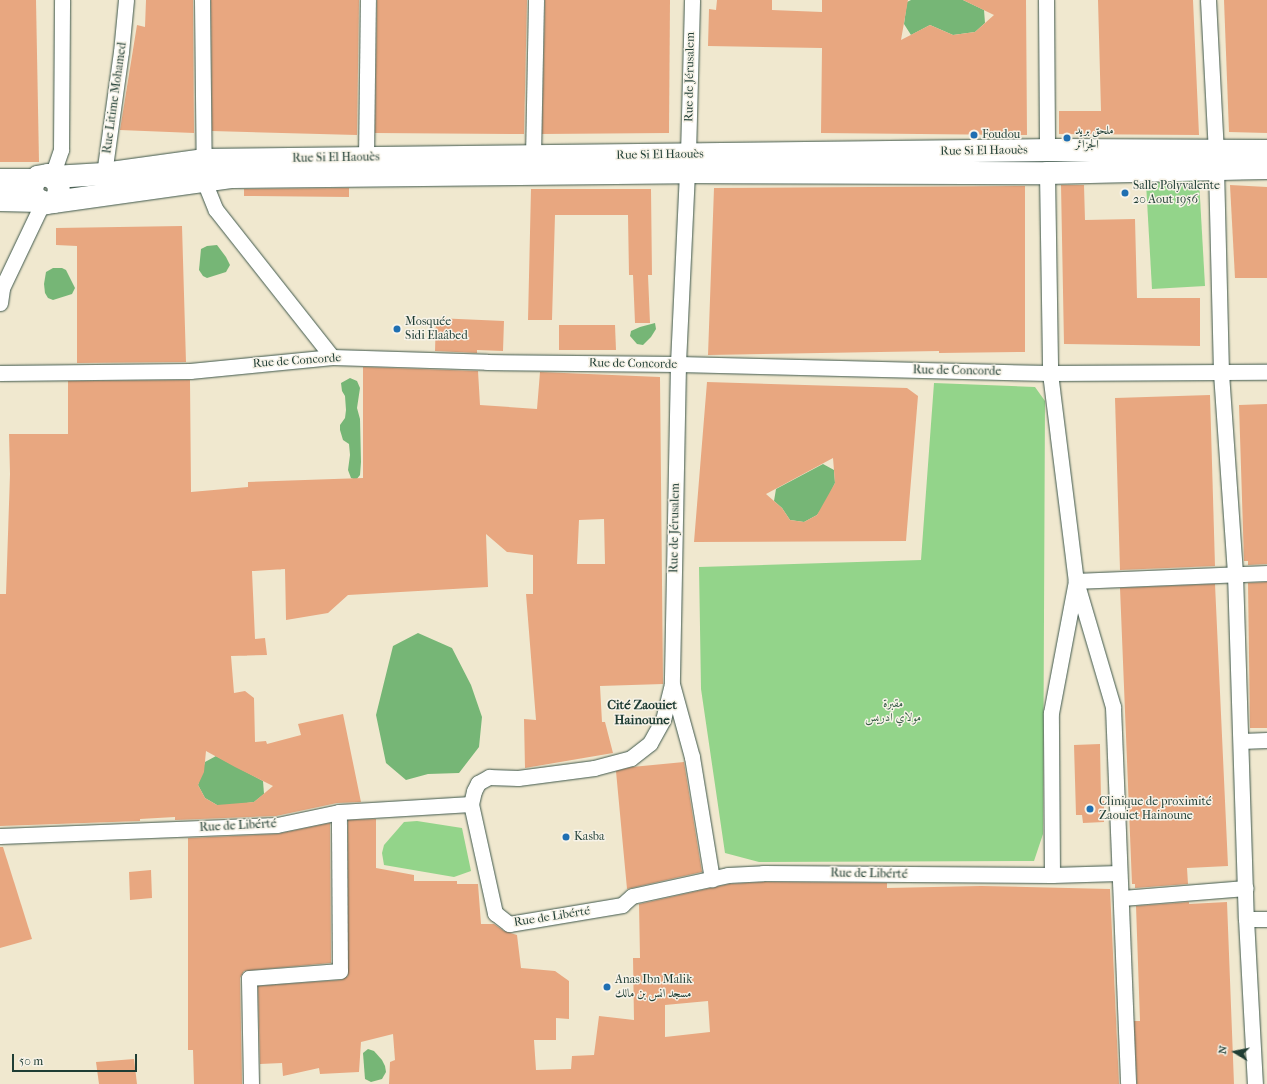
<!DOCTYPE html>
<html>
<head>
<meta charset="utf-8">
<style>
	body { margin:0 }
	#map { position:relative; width:1267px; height:1084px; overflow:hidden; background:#f0e8cf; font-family:"IM FELL French Canon",Amiri,serif }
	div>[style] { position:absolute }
	.green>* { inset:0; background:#93d48a }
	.forest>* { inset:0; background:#76b676 }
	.building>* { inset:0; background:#e8a780 }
	.roads { filter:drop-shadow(0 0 1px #3e574b) drop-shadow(0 0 1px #3e574b) }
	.street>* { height:15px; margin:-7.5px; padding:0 7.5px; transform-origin:7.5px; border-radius:7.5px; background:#fff }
	.secondary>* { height:22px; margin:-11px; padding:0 11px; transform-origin:11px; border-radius:11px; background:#fff }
	.dots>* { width:11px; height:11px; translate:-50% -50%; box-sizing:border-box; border:2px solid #f7f3e8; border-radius:50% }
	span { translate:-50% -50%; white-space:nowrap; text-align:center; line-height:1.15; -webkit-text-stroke:3px #f7f3e8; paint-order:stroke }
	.street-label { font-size:12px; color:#1f3d34 }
	.poi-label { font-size:12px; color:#1f3d34 }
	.left { translate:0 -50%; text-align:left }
	.park-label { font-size:12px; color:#365b45 }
	.neighbourhood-label { font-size:13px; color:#1f3d34; font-weight:700 }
	.north { position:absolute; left:1215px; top:1032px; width:40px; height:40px; -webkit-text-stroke:3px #f7f3e8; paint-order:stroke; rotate:280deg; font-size:11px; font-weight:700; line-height:16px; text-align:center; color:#1f3d34 }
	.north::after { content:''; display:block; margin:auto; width:14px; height:18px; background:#1f3d34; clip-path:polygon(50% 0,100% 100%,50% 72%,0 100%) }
	.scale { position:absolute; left:12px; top:1054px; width:125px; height:18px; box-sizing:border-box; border:2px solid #1f3d34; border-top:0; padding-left:5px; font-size:12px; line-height:14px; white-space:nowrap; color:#1f3d34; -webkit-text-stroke:3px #f7f3e8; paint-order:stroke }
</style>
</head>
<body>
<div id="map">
	<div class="green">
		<i style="clip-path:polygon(1199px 180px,1205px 286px,1152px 289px,1146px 183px)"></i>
		<i style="clip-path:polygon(934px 383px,1035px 387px,1045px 401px,1043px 834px,1034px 861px,759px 862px,725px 853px,701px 689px,699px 567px,921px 560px)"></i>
		<i style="clip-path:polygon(417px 821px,462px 828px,471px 871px,454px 877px,384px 865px,382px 853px,384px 845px,404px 822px)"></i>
	</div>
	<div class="forest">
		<i style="clip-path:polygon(911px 0,963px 0,984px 10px,985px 23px,975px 32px,953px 35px,930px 25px,911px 35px,904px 24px,907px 2px)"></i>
		<i style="clip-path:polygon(217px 245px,226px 257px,230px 265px,226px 272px,207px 278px,203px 276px,199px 270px,201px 249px,207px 246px)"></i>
		<i style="clip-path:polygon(53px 268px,62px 268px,66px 270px,75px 288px,72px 294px,53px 300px,48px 298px,45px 293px,44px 284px,46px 272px)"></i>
		<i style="clip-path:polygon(655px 323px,656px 329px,651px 337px,643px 345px,637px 344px,630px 336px,631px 331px,640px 327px)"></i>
		<i style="clip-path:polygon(350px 378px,357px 381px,360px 388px,357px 408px,360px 419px,361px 462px,360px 475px,356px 480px,351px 478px,348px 470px,350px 455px,349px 444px,343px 440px,340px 430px,340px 425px,345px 418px,346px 410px,345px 396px,342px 391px,341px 383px)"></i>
		<i style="clip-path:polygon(823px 464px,834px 470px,835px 483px,825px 504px,817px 515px,804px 522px,790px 520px,782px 508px,774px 501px,776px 489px)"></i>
		<i style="clip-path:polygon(418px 633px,452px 648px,471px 685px,482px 717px,479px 747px,459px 773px,428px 774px,406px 780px,386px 763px,376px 715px,393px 646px)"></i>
		<i style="clip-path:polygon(216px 756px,263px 781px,264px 794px,254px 802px,232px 805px,217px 805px,205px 798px,198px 785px,205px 762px)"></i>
		<i style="clip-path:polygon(368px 1049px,374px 1051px,382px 1060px,385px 1066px,386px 1072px,382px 1079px,371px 1082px,365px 1079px,363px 1053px)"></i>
	</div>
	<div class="building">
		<i style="clip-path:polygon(0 0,36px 0,39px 162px,0 162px)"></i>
		<i style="clip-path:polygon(146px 0,193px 0,194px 133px,120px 130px,137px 25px,145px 27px)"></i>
		<i style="clip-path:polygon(211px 0,359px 0,357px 135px,212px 131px)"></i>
		<i style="clip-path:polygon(377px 0,527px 0,524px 134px,375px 133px)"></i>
		<i style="clip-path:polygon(545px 0,670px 0,669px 133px,542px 134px)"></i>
		<i style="clip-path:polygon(717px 0,772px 0,772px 10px,822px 12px,822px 0,908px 0,901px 40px,930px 25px,953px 35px,975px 32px,994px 15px,963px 0,1026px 0,1027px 135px,821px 133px,822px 48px,708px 46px,709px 9px,716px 10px)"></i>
		<i style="clip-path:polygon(1098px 0,1193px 0,1199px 135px,1059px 134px,1059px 111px,1101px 111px)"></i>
		<i style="clip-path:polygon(1224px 0,1267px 0,1267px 133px,1229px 132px)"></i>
		<i style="clip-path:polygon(1061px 185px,1084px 185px,1085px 220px,1135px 219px,1137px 298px,1200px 298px,1200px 346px,1064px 344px)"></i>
		<i style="clip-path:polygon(1230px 185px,1267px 187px,1267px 278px,1235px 278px)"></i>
		<i style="clip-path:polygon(1025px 186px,1025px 352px,939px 353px,939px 351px,708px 355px,714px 188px)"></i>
		<i style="clip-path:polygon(349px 188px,349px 197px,244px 196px,244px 189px)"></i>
		<i style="clip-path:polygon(531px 189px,651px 189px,652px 275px,648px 275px,650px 323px,635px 323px,633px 275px,629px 275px,628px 215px,555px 215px,552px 320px,528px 320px)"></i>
		<i style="clip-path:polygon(182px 226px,186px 362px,77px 363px,77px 246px,56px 245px,56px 228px)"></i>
		<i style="clip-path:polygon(436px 318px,504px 321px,503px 351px,477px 350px,477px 353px,435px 351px)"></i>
		<i style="clip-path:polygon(559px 325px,615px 325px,616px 350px,559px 350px)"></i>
		<i style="clip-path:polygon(evenodd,363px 367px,478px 371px,480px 405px,537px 409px,540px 372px,660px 377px,663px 684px,600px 686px,602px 722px,605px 722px,613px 753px,525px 768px,524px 719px,536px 720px,526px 594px,533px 594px,533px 555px,507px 552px,486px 534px,488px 587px,348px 595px,328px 613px,286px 620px,285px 569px,252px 571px,255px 639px,265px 638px,267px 655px,231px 656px,234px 693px,245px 691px,254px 698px,255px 742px,266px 741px,267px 744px,301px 735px,298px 724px,343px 714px,361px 802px,337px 803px,276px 816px,175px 820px,175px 817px,140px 819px,140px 821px,0 826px,0 594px,6px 594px,10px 474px,9px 434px,68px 434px,68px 381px,190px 380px,191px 492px,248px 487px,248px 482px,363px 478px,363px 367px,604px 519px,605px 564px,577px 564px,579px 520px,604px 519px,363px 367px,206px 751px,235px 767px,273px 786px,254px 802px,217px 805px,205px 798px,198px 785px,204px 772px,206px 751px)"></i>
		<i style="clip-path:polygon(evenodd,707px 382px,907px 388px,918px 396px,906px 541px,694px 542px,707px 382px,833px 458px,835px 483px,817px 515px,804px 522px,790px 520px,782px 508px,766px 494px,833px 458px)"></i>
		<i style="clip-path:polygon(1210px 395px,1215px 566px,1120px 570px,1115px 398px)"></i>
		<i style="clip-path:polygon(1267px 404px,1267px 564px,1248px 565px,1248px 561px,1244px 561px,1239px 405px)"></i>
		<i style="clip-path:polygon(1267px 582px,1267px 728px,1250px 728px,1248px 583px)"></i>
		<i style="clip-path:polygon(1215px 584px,1228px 866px,1187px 868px,1188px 884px,1135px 888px,1135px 884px,1132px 884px,1120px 588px)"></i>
		<i style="clip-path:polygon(1100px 744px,1101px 801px,1104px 801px,1104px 822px,1083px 823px,1082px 815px,1076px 815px,1074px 745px)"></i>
		<i style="clip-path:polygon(684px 762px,702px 872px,627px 889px,616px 771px,632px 767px)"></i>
		<i style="clip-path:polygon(evenodd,376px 819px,376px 868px,414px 875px,414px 881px,457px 881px,457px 884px,478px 884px,481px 924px,494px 924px,504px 931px,517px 935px,521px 968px,555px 971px,569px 981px,569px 1019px,556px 1018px,556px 1040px,534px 1040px,536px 1070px,571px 1069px,572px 1056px,594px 1055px,599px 1016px,634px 1020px,633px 958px,640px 958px,639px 904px,729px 884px,763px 882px,887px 883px,887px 888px,981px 886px,1110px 889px,1119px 1084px,389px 1084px,390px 1062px,395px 1060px,393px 1034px,361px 1042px,359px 1072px,320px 1074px,319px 1068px,283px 1076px,282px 1063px,260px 1064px,258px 986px,341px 980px,348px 976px,348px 820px,376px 819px,708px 1001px,710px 1032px,665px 1037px,665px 1005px,708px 1001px)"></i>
		<i style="clip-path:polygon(330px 823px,331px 963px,244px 971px,240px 978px,242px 1084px,194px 1084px,193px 1050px,188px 1050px,188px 838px,277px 834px)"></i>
		<i style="clip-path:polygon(0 847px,3px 847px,32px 939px,0 948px)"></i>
		<i style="clip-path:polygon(151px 870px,152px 898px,130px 900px,129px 872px)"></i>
		<i style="clip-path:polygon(1189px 902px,1189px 904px,1227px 902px,1234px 1084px,1137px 1084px,1134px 1021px,1140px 1021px,1136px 906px)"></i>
		<i style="clip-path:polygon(134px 1059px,137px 1084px,99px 1084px,96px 1062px)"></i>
	</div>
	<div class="roads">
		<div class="street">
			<i style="left:202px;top:0;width:181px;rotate:89.4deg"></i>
			<i style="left:204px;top:181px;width:31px;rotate:68deg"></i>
			<i style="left:216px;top:210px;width:187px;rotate:51.7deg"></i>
			<i style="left:1046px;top:0;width:150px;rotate:89.6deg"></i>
			<i style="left:1208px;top:0;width:151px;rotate:87deg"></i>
			<i style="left:688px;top:154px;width:154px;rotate:-88.5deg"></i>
			<i style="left:533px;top:157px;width:157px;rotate:-88.9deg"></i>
			<i style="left:366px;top:158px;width:158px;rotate:-89.3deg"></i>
			<i style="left:1216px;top:168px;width:205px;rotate:88.6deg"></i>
			<i style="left:1221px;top:373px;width:201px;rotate:86deg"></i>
			<i style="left:1235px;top:574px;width:345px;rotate:88.2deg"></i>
			<i style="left:1246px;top:919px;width:165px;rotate:86.9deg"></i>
			<i style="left:687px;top:172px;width:192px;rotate:92.7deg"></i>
			<i style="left:678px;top:364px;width:320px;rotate:91.1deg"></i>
			<i style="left:672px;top:684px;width:76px;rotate:74.7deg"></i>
			<i style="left:692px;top:757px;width:124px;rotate:80.7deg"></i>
			<i style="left:1047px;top:173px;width:200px;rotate:89.1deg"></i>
			<i style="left:1050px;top:373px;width:210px;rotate:82.9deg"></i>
			<i style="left:1076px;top:581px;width:131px;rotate:73.6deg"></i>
			<i style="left:1113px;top:707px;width:377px;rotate:87.7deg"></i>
			<i style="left:52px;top:176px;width:28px;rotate:-71deg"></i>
			<i style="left:61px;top:150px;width:150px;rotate:-89.6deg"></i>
			<i style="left:105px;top:183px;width:9px;rotate:-96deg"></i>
			<i style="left:104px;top:174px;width:123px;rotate:-82.1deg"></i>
			<i style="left:121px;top:52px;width:52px;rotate:-84.5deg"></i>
			<i style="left:0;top:303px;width:15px;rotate:-82deg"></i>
			<i style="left:2px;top:288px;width:95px;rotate:-64.5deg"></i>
			<i style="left:0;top:373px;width:190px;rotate:-0.6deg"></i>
			<i style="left:190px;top:371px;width:143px;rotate:-5.6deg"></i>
			<i style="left:332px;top:357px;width:155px;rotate:1.8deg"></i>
			<i style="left:487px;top:362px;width:191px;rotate:0.6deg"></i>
			<i style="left:678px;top:364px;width:372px;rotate:1.4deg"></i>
			<i style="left:1050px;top:373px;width:217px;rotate:-0.3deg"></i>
			<i style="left:1241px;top:741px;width:26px;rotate:-2deg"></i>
			<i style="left:471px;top:804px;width:13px;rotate:-77deg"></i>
			<i style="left:474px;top:791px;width:9px;rotate:-63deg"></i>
			<i style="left:478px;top:783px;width:13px;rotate:-29deg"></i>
			<i style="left:489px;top:777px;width:29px;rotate:2deg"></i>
			<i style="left:518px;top:778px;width:77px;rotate:-7.5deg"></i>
			<i style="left:594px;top:768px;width:38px;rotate:-15deg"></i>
			<i style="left:631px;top:758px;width:24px;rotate:-38deg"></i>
			<i style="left:650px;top:743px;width:26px;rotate:-61deg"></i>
			<i style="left:663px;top:720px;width:36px;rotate:-76deg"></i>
			<i style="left:0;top:836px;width:277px;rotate:-2.3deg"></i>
			<i style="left:277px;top:825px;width:63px;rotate:-11.8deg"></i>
			<i style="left:339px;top:812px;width:132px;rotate:-3.5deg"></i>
			<i style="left:471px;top:804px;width:112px;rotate:77.6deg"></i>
			<i style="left:495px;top:913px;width:18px;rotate:38deg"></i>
			<i style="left:509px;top:924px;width:115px;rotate:-9.5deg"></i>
			<i style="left:622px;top:905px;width:13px;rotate:-42deg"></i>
			<i style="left:632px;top:896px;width:98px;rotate:-12.3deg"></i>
			<i style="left:728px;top:875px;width:35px;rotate:-3deg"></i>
			<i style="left:763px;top:873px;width:289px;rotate:0.4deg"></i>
			<i style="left:1052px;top:875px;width:67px;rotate:-1.7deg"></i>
			<i style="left:1052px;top:875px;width:162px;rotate:-90.4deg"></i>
			<i style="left:1051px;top:713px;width:134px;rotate:-79.3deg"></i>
			<i style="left:1076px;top:581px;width:191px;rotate:-2.4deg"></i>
			<i style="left:1122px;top:898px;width:124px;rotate:-4.6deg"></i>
			<i style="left:1246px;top:919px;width:21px"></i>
			<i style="left:251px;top:1084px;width:106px;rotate:-91.1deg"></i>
			<i style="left:249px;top:978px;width:91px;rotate:-4.4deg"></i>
			<i style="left:340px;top:971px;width:159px;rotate:-90.4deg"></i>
		</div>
		<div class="secondary">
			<i style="left:53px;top:177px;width:51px;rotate:-3.4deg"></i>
			<i style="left:104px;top:174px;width:100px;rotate:-8deg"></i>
			<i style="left:203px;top:160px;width:854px;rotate:-0.67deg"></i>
			<i style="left:1057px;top:150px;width:210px;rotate:0.3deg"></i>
			<i style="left:0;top:180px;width:35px"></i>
			<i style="left:0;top:200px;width:40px;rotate:1.4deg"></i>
			<i style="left:54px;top:202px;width:10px;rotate:-61deg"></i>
			<i style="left:59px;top:193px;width:11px;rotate:-95deg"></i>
			<i style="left:58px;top:182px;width:12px;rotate:-145deg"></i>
			<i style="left:48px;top:175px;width:10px;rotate:169deg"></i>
			<i style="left:38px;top:177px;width:8px;rotate:130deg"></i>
			<i style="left:33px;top:183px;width:9px;rotate:96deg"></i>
			<i style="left:32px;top:192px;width:8px;rotate:60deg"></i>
			<i style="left:36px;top:199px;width:11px;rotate:22deg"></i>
			<i style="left:46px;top:203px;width:188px;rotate:-8deg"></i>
			<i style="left:232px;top:177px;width:455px;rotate:-0.6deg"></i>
			<i style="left:687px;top:172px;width:360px;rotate:0.2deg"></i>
			<i style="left:1047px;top:173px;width:220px;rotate:-1.3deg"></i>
		</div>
	</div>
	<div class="dots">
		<i style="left:974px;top:135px;background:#1f6fb2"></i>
		<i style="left:1067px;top:138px;background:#1f6fb2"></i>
		<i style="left:1125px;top:193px;background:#1f6fb2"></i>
		<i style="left:397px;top:329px;background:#1f6fb2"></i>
		<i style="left:1090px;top:809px;background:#1f6fb2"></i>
		<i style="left:566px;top:837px;background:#1f6fb2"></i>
		<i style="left:607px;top:987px;background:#1f6fb2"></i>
	</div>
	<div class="street-label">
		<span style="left:690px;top:77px;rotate:-89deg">Rue de Jérusalem</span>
		<span style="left:115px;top:98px;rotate:-82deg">Rue Litime Mohamed</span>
		<span style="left:984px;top:151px;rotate:-1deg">Rue Si El Haouès</span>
		<span style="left:660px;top:155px;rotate:-1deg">Rue Si El Haouès</span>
		<span style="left:336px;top:158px;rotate:-1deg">Rue Si El Haouès</span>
		<span style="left:297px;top:361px;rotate:-4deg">Rue de Concorde</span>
		<span style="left:633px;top:364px;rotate:1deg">Rue de Concorde</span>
		<span style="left:957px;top:371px;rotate:1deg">Rue de Concorde</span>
		<span style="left:675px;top:528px;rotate:-89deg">Rue de Jérusalem</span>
		<span style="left:238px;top:826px;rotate:-3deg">Rue de Libérté</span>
		<span style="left:869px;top:874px;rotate:1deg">Rue de Libérté</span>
		<span style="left:552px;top:917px;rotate:-9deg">Rue de Libérté</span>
	</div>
	<div class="poi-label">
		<span class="left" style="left:1075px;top:138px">ملحق بريد<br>الجزائر</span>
		<span class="left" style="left:982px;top:135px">Foudou</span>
		<span class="left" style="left:1133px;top:193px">Salle Polyvalente<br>20 Aout 1956</span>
		<span class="left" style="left:405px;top:329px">Mosquée<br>Sidi Elaâbed</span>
		<span class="left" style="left:1099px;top:809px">Clinique de proximité<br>Zaouiet Hainoune</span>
		<span class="left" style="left:574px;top:837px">Kasba</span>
		<span class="left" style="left:615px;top:987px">Anas Ibn Malik<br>مسجد انس بن مالك</span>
	</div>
	<div class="park-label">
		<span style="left:893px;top:711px">مقبرة<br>مولاي ادريس</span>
	</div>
	<div class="neighbourhood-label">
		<span style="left:642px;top:713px">Cité Zaouiet<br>Hainoune</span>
	</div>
	<div class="north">N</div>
	<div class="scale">50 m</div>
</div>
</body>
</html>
